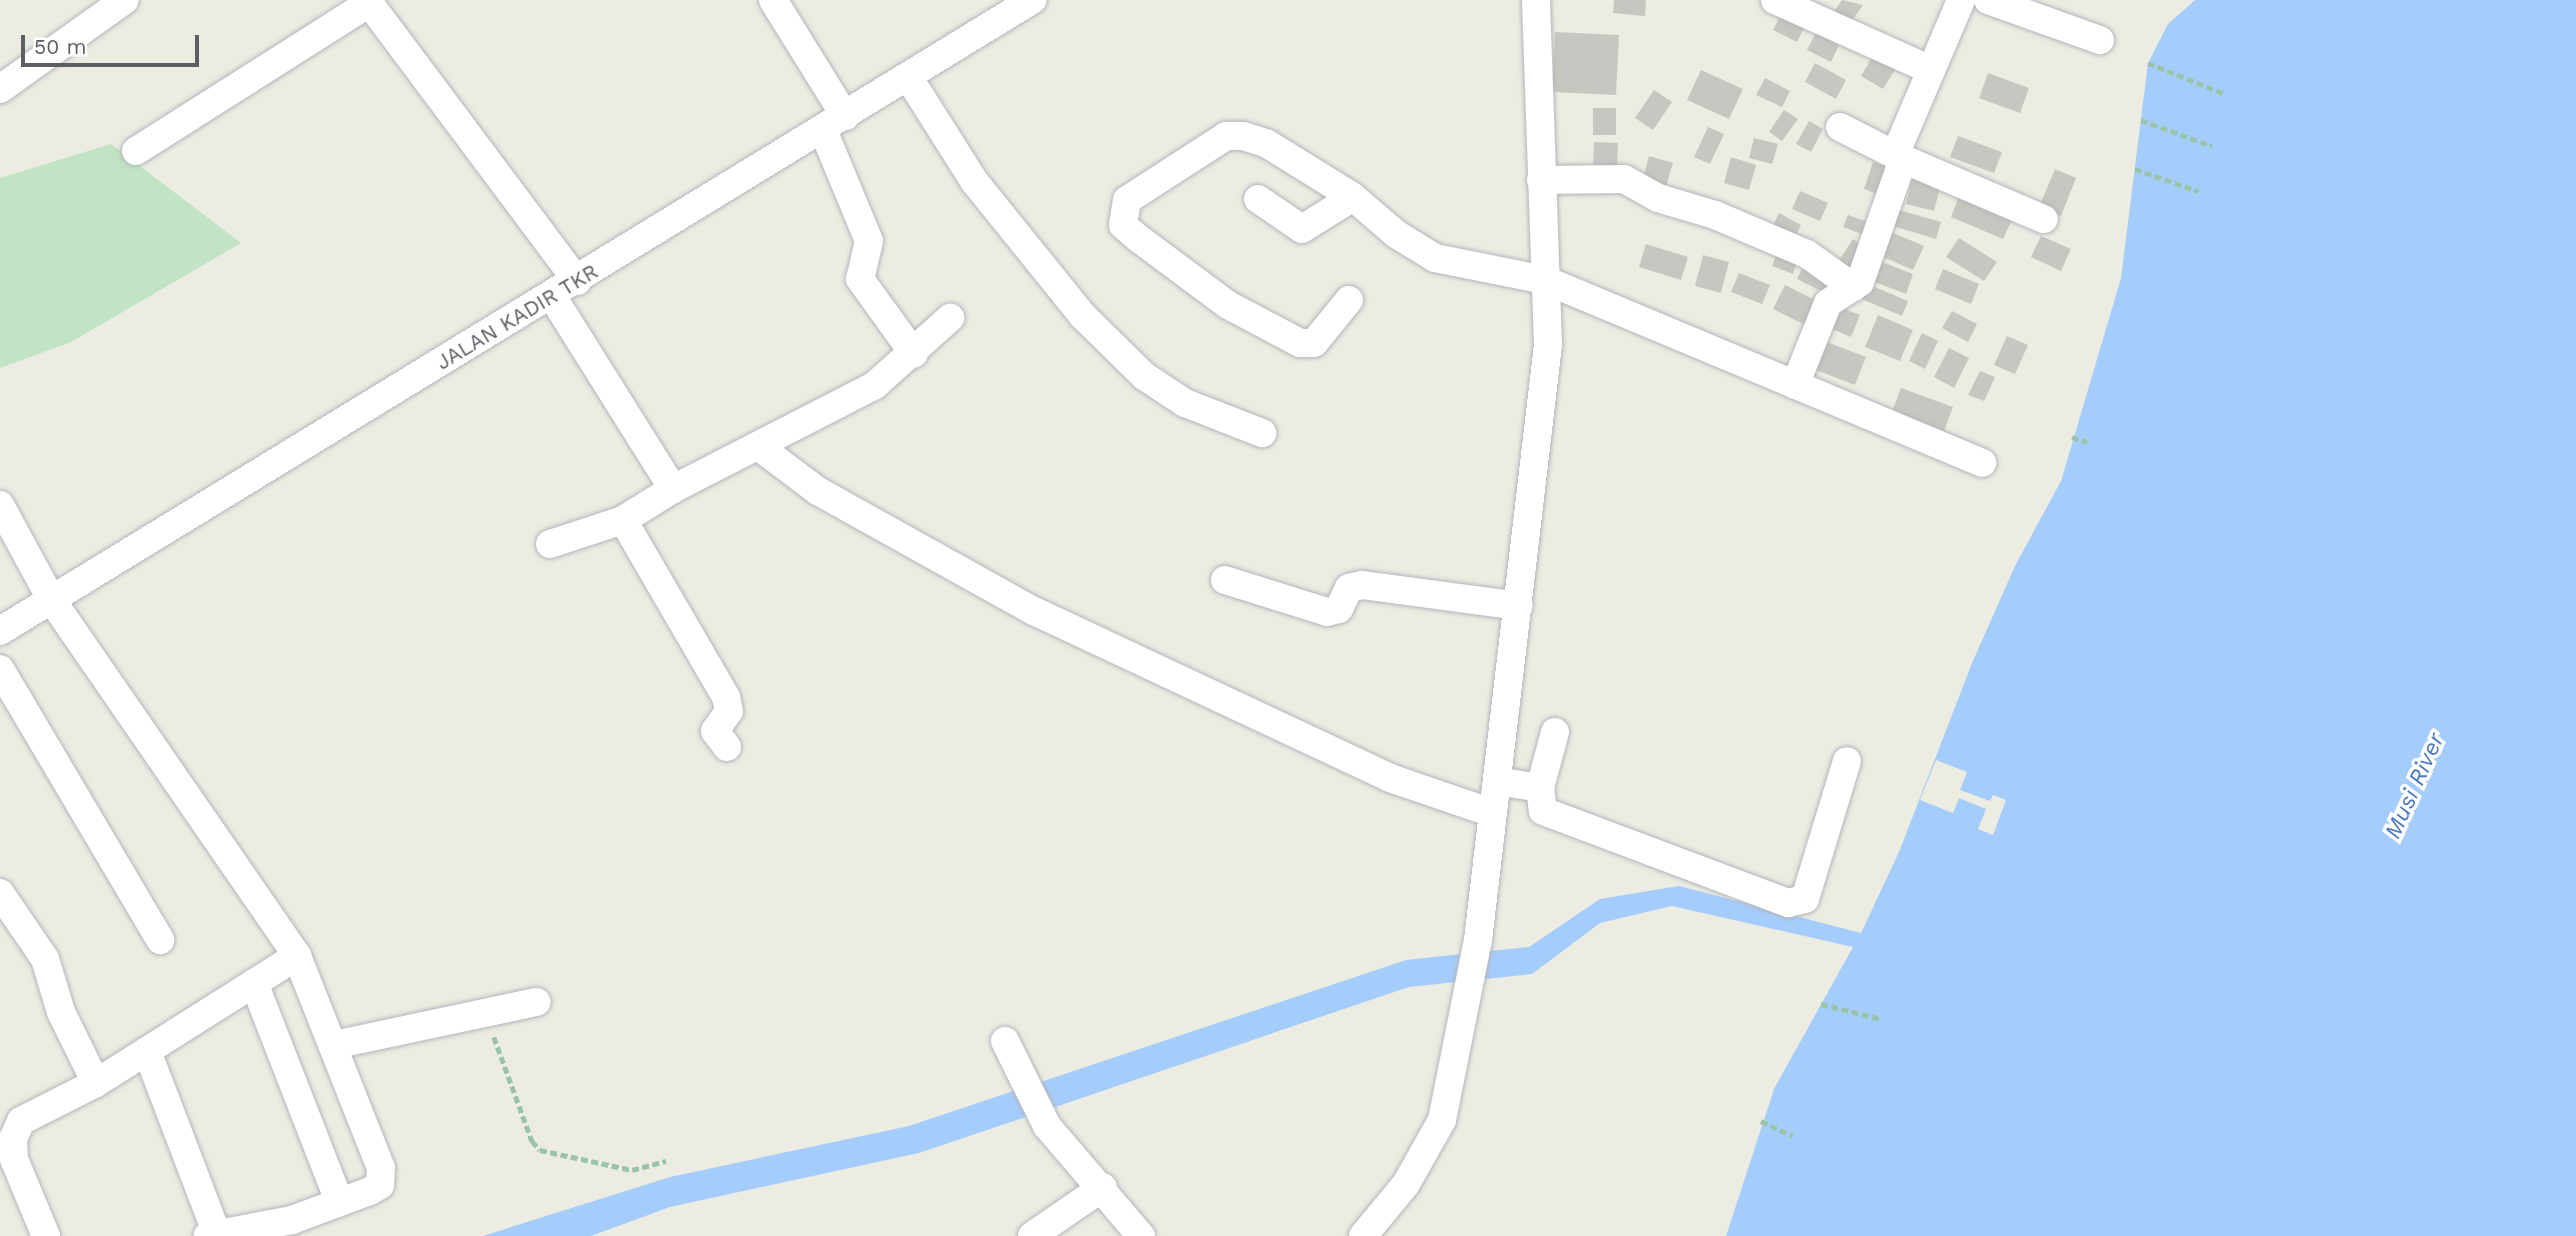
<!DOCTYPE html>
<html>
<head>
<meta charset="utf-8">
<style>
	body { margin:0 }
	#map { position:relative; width:2576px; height:1236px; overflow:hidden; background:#edece3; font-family:"Work Sans",sans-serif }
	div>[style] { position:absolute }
	.green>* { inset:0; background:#c0e4c4 }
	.water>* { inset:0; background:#a5cdfb }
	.pier>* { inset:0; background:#edece3 }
	.building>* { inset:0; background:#c8c6c0 }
	.path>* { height:4.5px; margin-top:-2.25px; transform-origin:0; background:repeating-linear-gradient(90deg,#9ac4aa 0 7px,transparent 0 10.5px) }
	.roads { filter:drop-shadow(0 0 2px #b4b5ba) drop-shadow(0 0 2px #b4b5ba) }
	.minor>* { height:28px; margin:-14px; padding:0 14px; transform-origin:14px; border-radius:14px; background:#fff }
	span { translate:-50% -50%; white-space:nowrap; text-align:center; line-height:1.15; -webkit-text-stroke:7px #fff; paint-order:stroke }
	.street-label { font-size:21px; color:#5b5e63 }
	.water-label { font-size:23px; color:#4976be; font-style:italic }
	.scale { position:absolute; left:21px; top:35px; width:178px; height:32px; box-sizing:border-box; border:4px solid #5b5e63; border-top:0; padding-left:9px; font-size:21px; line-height:24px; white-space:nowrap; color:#5b5e63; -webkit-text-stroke:5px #fff; paint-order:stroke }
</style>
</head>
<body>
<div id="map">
	<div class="green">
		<i style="clip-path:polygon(111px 144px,241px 243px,71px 342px,0 368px,0 178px)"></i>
	</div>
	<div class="water">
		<i style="clip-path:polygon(2195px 0,2576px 0,2576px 1236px,1726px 1236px,1774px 1089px,1853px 947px,1672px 906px,1600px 923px,1532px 974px,1409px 987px,919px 1153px,670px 1207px,591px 1236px,483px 1236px,670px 1177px,909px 1126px,1406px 960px,1529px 947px,1600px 899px,1679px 886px,1861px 933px,1899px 852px,1972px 663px,2015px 566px,2061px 481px,2121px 278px,2148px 63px,2168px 24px)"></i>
	</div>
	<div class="pier">
		<i style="clip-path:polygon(1936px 760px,1967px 772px,1960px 790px,1990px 801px,1993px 795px,2006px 800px,1993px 835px,1978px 829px,1986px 809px,1959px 798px,1953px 813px,1920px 800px)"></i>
	</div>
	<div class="building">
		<i style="clip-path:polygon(1614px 0,1646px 0,1645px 16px,1613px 13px)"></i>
		<i style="clip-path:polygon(1842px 0,1863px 5px,1849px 25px,1833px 13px)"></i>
		<i style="clip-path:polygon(1780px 16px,1804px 28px,1797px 42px,1773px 30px)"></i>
		<i style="clip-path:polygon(1555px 32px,1619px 35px,1616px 95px,1552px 92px)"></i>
		<i style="clip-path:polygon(1816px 33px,1839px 45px,1831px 62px,1807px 50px)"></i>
		<i style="clip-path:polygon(1876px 51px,1898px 65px,1883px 89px,1861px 76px)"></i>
		<i style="clip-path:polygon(1815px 63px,1846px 80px,1836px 99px,1805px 82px)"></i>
		<i style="clip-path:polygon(1701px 70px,1743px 89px,1729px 119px,1687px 100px)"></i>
		<i style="clip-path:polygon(1988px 73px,2029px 88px,2020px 113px,1979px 98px)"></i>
		<i style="clip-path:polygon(1765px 78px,1790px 91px,1782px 107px,1756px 95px)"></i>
		<i style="clip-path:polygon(1654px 90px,1672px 102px,1653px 130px,1635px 118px)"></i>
		<i style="clip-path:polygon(1593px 108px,1616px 108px,1616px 135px,1593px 135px)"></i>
		<i style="clip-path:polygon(1784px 110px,1798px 119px,1782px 141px,1769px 132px)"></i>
		<i style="clip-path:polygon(1809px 121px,1823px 129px,1811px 152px,1796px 144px)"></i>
		<i style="clip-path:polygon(1708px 127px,1724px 134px,1710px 164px,1694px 157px)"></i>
		<i style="clip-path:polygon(1958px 136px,2002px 152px,1994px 173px,1950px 157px)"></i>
		<i style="clip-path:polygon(1754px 138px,1778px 144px,1772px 164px,1749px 158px)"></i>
		<i style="clip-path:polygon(1594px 142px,1618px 143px,1617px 176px,1593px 175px)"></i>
		<i style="clip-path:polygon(1649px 156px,1673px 163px,1664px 193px,1641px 186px)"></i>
		<i style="clip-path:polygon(1731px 157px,1756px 165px,1749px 190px,1724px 183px)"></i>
		<i style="clip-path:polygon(1873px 162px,1895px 170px,1886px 197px,1864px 189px)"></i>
		<i style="clip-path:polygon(2055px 169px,2076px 178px,2061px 216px,2039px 207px)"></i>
		<i style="clip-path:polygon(1914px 172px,1942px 179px,1934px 211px,1906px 204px)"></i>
		<i style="clip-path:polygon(1800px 191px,1828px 203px,1820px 221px,1792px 209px)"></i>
		<i style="clip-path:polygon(1961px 191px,2015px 213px,2003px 239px,1951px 217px)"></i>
		<i style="clip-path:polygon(1899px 210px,1941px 222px,1936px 239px,1893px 226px)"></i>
		<i style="clip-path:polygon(1779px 213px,1801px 225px,1791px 245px,1769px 233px)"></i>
		<i style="clip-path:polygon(1848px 215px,1877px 225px,1872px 238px,1843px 227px)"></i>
		<i style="clip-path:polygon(1891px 232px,1924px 246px,1913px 270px,1881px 256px)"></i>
		<i style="clip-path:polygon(2041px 236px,2071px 249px,2061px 271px,2031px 257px)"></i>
		<i style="clip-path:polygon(1959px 238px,1997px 262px,1984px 281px,1946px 257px)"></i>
		<i style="clip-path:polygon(1853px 239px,1870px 251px,1852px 279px,1834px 268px)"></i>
		<i style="clip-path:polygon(1646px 244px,1688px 257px,1681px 280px,1639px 267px)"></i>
		<i style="clip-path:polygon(1777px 253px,1798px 260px,1793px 274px,1772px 266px)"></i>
		<i style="clip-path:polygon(1703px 255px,1729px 262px,1721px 293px,1695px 286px)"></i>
		<i style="clip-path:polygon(1806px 262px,1832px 275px,1823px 292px,1797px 279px)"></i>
		<i style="clip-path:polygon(1882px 262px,1913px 274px,1906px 294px,1875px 282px)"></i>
		<i style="clip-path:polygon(1943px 269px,1979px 284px,1971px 304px,1935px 289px)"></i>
		<i style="clip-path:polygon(1739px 273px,1770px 285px,1762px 304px,1731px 292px)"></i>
		<i style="clip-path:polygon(1863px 282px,1908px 301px,1902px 316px,1857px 297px)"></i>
		<i style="clip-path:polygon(1785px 285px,1823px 304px,1811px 328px,1773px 309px)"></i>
		<i style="clip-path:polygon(1834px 305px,1860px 315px,1851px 337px,1825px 326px)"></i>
		<i style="clip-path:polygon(1952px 311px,1977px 324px,1968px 342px,1942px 328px)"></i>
		<i style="clip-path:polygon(1878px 315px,1913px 330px,1900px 361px,1865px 347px)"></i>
		<i style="clip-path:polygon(1922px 333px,1938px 341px,1925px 369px,1909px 361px)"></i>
		<i style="clip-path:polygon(2007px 336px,2028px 345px,2015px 374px,1994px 365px)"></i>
		<i style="clip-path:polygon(1819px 339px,1866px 357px,1855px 385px,1808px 367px)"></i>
		<i style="clip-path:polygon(1949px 348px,1969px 358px,1954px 388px,1934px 377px)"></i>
		<i style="clip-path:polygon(1980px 371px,1995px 377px,1984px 401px,1968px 395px)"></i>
		<i style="clip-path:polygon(1901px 388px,1953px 407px,1944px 431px,1892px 412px)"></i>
	</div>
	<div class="path">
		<i style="left:2148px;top:63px;width:81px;rotate:21.8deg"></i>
		<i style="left:2141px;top:120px;width:76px;rotate:20.1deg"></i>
		<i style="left:2135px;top:169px;width:67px;rotate:19.2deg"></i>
		<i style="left:2072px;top:437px;width:16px;rotate:18deg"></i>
		<i style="left:1821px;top:1004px;width:62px;rotate:14deg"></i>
		<i style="left:494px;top:1037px;width:111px;rotate:69.9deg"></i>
		<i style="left:532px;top:1141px;width:12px;rotate:48deg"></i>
		<i style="left:540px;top:1150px;width:94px;rotate:12.3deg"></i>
		<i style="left:632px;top:1170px;width:35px;rotate:-15deg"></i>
		<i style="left:1761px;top:1121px;width:35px;rotate:25deg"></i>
	</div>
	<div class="roads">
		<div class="minor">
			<i style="left:367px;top:0;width:351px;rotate:53.2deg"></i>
			<i style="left:773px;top:0;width:137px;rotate:58.2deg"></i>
			<i style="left:1775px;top:0;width:171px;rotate:24.2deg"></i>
			<i style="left:1988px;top:0;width:119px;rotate:19.7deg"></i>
			<i style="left:909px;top:78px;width:122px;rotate:57.7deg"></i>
			<i style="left:974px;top:181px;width:172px;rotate:51.1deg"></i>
			<i style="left:1082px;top:315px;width:87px;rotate:44.5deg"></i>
			<i style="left:1144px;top:376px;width:49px;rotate:33.4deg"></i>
			<i style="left:1185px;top:403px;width:83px;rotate:21.3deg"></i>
			<i style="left:0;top:89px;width:153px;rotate:-35.5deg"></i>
			<i style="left:1840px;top:127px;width:71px;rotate:26.9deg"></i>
			<i style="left:1903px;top:159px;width:153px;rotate:23.1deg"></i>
			<i style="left:823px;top:130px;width:120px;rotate:67.5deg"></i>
			<i style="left:869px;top:241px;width:39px;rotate:103deg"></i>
			<i style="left:860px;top:279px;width:92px;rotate:54.2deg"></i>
			<i style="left:136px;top:151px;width:276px;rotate:-32.4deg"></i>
			<i style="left:1895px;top:155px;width:168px;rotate:-66.9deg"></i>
			<i style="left:1541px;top:180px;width:83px;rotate:-0.7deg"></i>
			<i style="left:1624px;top:179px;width:39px;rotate:29deg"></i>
			<i style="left:1658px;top:198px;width:59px;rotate:16.6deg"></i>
			<i style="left:1715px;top:215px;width:100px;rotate:23deg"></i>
			<i style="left:1807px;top:254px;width:57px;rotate:35.7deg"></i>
			<i style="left:1258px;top:199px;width:53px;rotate:34.3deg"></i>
			<i style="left:1302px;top:229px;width:60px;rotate:-32.1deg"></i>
			<i style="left:552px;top:296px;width:228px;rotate:57.9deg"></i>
			<i style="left:1349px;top:300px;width:55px;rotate:129.1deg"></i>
			<i style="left:1314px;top:343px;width:14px;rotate:180deg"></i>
			<i style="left:1300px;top:343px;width:81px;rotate:-152.2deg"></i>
			<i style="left:1228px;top:305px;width:111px;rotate:-143.4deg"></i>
			<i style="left:1139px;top:239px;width:21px;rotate:-139deg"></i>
			<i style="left:1123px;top:225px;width:25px;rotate:-81deg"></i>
			<i style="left:1127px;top:200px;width:118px;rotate:-32.9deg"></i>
			<i style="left:1226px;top:136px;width:17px"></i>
			<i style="left:1243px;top:136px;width:24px;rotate:17deg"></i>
			<i style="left:1266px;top:143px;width:102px;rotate:31.8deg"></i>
			<i style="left:1353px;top:197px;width:57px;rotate:40.7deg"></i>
			<i style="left:1396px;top:234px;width:46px;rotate:31.6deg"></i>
			<i style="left:1435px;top:258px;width:112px;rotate:11.3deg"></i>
			<i style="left:1545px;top:280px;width:474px;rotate:22.7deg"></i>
			<i style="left:1795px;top:385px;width:88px;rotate:-68.1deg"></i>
			<i style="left:1828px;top:303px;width:38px;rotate:-33deg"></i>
			<i style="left:1860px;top:282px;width:130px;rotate:-70.7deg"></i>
			<i style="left:758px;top:446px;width:75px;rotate:36.9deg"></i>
			<i style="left:818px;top:491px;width:247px;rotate:29.1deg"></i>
			<i style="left:1034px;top:611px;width:393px;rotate:25.1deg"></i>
			<i style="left:1390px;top:778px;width:108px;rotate:18.9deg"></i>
			<i style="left:0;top:505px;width:107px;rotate:61.5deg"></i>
			<i style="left:51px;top:599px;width:434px;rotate:55.4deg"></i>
			<i style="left:297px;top:956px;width:228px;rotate:68.4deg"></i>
			<i style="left:381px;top:1168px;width:17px;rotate:93deg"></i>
			<i style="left:380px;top:1185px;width:12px;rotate:149deg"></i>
			<i style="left:370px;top:1191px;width:83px;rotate:159.6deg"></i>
			<i style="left:292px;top:1220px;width:86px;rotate:169.2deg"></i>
			<i style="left:550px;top:544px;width:77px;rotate:-18.2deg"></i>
			<i style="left:1225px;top:580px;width:107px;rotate:17.4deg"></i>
			<i style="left:1327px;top:612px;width:12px;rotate:-14deg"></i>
			<i style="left:1339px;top:609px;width:23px;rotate:-65deg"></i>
			<i style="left:1349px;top:588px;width:13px;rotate:-13deg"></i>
			<i style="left:1362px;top:585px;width:158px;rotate:7.6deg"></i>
			<i style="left:0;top:631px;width:1210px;rotate:-31.44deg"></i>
			<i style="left:0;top:669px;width:315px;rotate:59.4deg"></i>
			<i style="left:727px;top:747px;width:20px;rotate:-127deg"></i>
			<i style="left:715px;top:731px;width:24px;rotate:-55deg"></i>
			<i style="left:729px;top:711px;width:14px;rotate:-102deg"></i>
			<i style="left:726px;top:697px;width:205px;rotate:-120.2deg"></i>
			<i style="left:623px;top:520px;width:59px;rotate:-31.8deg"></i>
			<i style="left:673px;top:489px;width:227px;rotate:-27.2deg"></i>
			<i style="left:875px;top:385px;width:101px;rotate:-41.8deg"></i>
			<i style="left:1497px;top:781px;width:44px;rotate:9.2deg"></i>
			<i style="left:1540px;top:788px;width:58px;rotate:-75deg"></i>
			<i style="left:1540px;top:788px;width:23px;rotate:83deg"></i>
			<i style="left:1543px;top:811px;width:262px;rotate:20.6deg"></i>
			<i style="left:1788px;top:903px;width:17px;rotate:-13deg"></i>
			<i style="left:1805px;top:899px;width:144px;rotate:-73.1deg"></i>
			<i style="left:0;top:893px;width:80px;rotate:55.7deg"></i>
			<i style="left:45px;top:959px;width:55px;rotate:73.2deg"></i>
			<i style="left:61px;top:1012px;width:79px;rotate:63.8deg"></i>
			<i style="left:254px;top:983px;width:234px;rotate:68.7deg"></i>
			<i style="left:1005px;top:1041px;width:95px;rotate:63.7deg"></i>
			<i style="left:1047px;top:1126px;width:145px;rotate:49.5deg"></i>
			<i style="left:334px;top:1045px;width:207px;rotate:-12deg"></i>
			<i style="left:147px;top:1051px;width:196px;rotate:69.1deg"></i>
			<i style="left:46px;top:1236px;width:83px;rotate:-112.6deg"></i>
			<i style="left:14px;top:1159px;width:20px;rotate:-93deg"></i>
			<i style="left:13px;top:1139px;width:20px;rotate:-66deg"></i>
			<i style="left:21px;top:1121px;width:84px;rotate:-26.9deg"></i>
			<i style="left:96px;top:1083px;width:238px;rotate:-32.3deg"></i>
			<i style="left:1032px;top:1236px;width:86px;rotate:-34.6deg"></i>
			<i style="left:1363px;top:1236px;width:67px;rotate:-50.4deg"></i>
			<i style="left:1406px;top:1184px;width:73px;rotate:-60.6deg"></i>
			<i style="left:1442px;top:1120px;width:184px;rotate:-78.7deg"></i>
			<i style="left:1478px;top:940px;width:599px;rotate:-83.29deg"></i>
			<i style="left:1548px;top:345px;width:345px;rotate:-92deg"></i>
		</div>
	</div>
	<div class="street-label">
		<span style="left:517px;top:317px;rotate:-31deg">JALAN KADIR TKR</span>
	</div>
	<div class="water-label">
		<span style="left:2415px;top:786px;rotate:-66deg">Musi River</span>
	</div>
	<div class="scale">50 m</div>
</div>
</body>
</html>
